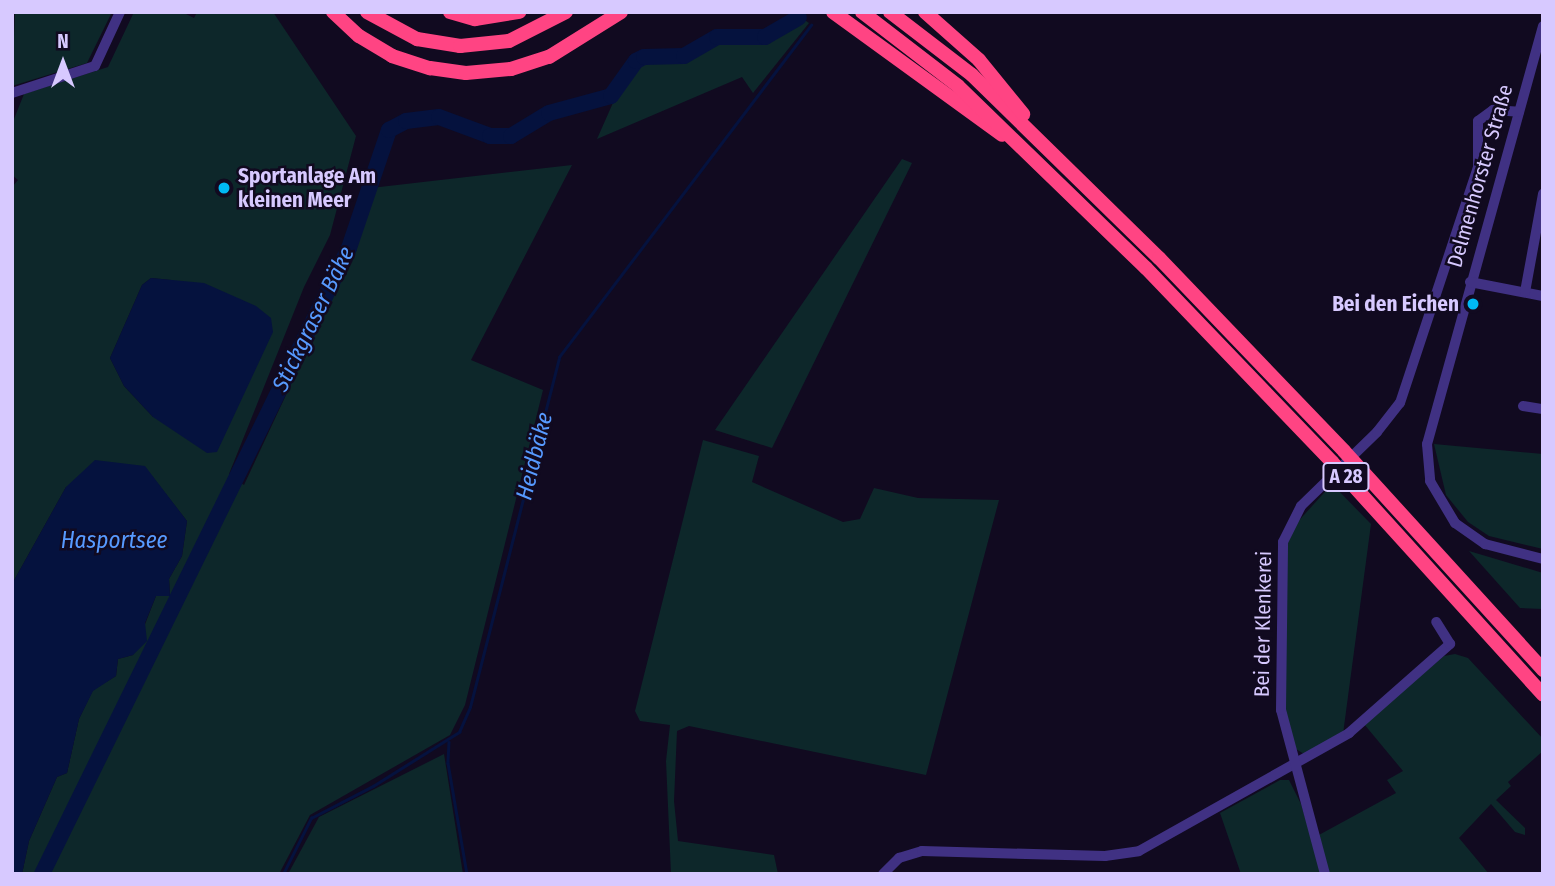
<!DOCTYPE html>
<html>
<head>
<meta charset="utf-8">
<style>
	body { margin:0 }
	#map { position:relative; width:1555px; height:886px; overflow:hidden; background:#110a20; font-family:"Fira Sans Condensed",sans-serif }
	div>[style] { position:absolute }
	.green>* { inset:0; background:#0d272a }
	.water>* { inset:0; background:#05123e }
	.stream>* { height:2.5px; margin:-1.25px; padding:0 1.25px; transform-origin:1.25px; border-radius:1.25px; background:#05123e }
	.river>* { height:16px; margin:-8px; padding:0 8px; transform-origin:8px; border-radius:8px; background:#05123e }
	.minor>* { height:10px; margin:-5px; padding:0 5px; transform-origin:5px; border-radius:5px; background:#403183 }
	.highway>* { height:14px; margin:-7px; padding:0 7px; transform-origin:7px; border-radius:7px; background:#ff4483 }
	.dots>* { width:19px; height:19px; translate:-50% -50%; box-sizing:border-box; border:4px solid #110a20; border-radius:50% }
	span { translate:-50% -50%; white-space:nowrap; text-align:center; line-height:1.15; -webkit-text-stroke:5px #110a20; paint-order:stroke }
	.shield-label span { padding:2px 5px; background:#110a20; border:2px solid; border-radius:5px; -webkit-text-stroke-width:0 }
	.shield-label { font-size:19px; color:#d7c9ff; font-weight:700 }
	.poi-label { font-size:21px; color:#d7c9ff; font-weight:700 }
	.left { translate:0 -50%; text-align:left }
	.right { translate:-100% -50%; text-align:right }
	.street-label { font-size:21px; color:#d7c9ff }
	.water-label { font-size:23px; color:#579aff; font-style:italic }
	.frame { position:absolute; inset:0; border:14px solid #d7c9ff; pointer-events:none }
	.north { position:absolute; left:28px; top:28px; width:70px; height:70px; -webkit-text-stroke:5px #110a20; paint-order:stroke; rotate:0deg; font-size:19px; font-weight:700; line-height:28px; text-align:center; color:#d7c9ff }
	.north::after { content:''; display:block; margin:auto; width:24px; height:32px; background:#d7c9ff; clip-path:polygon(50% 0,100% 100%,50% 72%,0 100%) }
</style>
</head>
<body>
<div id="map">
	<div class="green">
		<i style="clip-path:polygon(15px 12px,112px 12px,87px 63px,12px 86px)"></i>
		<i style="clip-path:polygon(evenodd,134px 12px,182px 12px,194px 18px,197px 12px,273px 12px,356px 136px,330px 235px,304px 287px,229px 474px,244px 485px,357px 243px,371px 188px,572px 165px,471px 360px,543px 390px,465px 705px,450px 735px,310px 815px,279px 874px,48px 874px,160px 650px,65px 811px,35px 874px,22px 874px,29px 841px,57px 777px,67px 773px,79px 719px,93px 690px,116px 676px,118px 659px,133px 655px,156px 596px,170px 596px,169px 579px,182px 556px,187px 521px,144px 466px,66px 487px,12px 584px,12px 187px,18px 180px,12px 175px,12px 124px,24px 94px,108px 67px,134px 12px,151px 278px,171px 280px,153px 417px,124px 386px,110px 358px,142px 285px,151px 278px)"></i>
		<i style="clip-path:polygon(803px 19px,809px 23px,753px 93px,742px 77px,597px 139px,616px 96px,640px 63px,693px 56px,718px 42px,768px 41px)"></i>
		<i style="clip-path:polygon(902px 159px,912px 163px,772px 448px,715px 430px)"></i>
		<i style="clip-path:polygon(703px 440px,759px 456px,752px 482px,843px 522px,860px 519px,874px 488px,918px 498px,999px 500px,926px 775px,689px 726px,677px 731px,674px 801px,678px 841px,774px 855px,778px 874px,671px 874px,666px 761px,670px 725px,640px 721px,635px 711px)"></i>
		<i style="clip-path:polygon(1434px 444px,1543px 454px,1543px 549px,1489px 536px,1468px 522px,1446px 495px)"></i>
		<i style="clip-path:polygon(1332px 484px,1371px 524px,1343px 734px,1304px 754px,1296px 749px,1284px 716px,1286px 549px,1293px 527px)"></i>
		<i style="clip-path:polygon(1469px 551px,1543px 573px,1543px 609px,1520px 608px)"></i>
		<i style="clip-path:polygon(1455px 654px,1468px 658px,1543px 739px,1543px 751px,1508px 782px,1511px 786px,1496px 800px,1525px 828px,1525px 835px,1515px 832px,1491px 804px,1459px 838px,1489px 874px,1328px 874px,1317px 836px,1396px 793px,1387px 780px,1403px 771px,1364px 724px,1444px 656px)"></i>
		<i style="clip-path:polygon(444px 754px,463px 874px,288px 874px,319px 817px)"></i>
		<i style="clip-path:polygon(1280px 780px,1289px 780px,1301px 804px,1322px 874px,1241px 874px,1220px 813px)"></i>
	</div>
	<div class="water">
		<i style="clip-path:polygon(151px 278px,204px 283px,256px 306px,271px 318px,273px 332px,217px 452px,207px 453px,153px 417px,124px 386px,110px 358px,142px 285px)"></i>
		<i style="clip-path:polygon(95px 460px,145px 466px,187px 521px,182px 556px,169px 579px,170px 596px,156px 596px,145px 623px,147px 641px,133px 655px,118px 659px,116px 676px,93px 691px,79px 719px,67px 773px,57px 777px,29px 841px,22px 874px,12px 874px,12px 584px,66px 487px)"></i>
	</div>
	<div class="stream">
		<i style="left:449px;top:742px;width:21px;rotate:93deg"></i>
		<i style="left:448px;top:763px;width:113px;rotate:80.3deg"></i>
		<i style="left:283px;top:874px;width:63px;rotate:-63.4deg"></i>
		<i style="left:311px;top:818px;width:70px;rotate:-27.3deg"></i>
		<i style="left:373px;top:786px;width:102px;rotate:-32.1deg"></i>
		<i style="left:459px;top:732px;width:27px;rotate:-66deg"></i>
		<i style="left:470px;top:707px;width:361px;rotate:-75.7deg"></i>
		<i style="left:559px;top:357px;width:417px;rotate:-52.8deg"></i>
	</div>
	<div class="river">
		<i style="left:42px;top:874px;width:697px;rotate:-63.88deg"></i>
		<i style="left:349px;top:248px;width:125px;rotate:-71.3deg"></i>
		<i style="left:389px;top:130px;width:19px;rotate:-28deg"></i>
		<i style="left:406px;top:121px;width:33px;rotate:-7deg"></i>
		<i style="left:439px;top:117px;width:54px;rotate:20.4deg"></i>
		<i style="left:490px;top:136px;width:21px"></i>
		<i style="left:511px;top:136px;width:44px;rotate:-31.2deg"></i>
		<i style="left:549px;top:113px;width:64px;rotate:-15.3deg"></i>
		<i style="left:611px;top:96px;width:43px;rotate:-54.5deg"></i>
		<i style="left:636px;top:61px;width:9px;rotate:-27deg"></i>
		<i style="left:644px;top:57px;width:40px;rotate:-1.4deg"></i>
		<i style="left:684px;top:56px;width:38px;rotate:-30deg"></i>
		<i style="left:717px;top:37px;width:48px"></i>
		<i style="left:765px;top:37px;width:39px;rotate:-30deg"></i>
	</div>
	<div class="minor">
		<i style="left:1543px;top:26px;width:434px;rotate:105.5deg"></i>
		<i style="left:1427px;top:444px;width:37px;rotate:85deg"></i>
		<i style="left:1430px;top:481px;width:49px;rotate:59.2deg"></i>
		<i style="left:1455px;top:523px;width:37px;rotate:35deg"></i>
		<i style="left:1485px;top:544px;width:60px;rotate:14.5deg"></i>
		<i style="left:12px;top:93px;width:87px;rotate:-18deg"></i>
		<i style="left:95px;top:66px;width:60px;rotate:-65.2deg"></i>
		<i style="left:1470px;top:282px;width:74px;rotate:10.9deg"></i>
		<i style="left:1525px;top:292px;width:100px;rotate:-79.6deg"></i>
		<i style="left:1523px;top:406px;width:20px;rotate:9deg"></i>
		<i style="left:883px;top:874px;width:23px;rotate:-45deg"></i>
		<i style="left:899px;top:858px;width:24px;rotate:-17deg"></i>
		<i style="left:922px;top:851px;width:183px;rotate:1.6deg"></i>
		<i style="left:1105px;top:856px;width:34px;rotate:-8deg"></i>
		<i style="left:1139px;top:851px;width:241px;rotate:-29.3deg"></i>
		<i style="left:1349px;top:733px;width:135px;rotate:-41.4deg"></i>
		<i style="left:1450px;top:644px;width:26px;rotate:-122deg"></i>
		<i style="left:1325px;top:874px;width:170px;rotate:-105deg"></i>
		<i style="left:1281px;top:710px;width:168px;rotate:-89.3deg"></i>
		<i style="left:1283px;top:542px;width:40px;rotate:-63.4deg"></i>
		<i style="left:1301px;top:506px;width:106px;rotate:-44.2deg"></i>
		<i style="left:1377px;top:432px;width:37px;rotate:-52deg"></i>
		<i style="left:1400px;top:403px;width:249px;rotate:-71.7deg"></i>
		<i style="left:1478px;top:167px;width:46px;rotate:-90deg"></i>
		<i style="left:1478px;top:121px;width:19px;rotate:-36deg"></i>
		<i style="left:1493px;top:110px;width:26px;rotate:4deg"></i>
	</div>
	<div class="highway">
		<i style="left:333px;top:12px;width:35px;rotate:43deg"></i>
		<i style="left:359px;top:36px;width:39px;rotate:31deg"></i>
		<i style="left:392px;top:56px;width:40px;rotate:18deg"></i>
		<i style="left:430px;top:68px;width:36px;rotate:8deg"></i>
		<i style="left:466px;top:73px;width:45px;rotate:-5.1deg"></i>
		<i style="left:511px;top:69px;width:40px;rotate:-18deg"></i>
		<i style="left:549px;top:57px;width:85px;rotate:-32deg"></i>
		<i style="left:367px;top:12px;width:57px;rotate:28.4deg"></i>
		<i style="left:417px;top:39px;width:44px;rotate:9.2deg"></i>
		<i style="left:460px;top:46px;width:49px;rotate:-5.8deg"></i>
		<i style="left:509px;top:41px;width:64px;rotate:-27deg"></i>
		<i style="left:450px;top:12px;width:26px;rotate:16deg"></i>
		<i style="left:475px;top:19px;width:45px;rotate:-9deg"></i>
		<i style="left:833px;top:12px;width:209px;rotate:36deg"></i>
		<i style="left:862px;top:12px;width:121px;rotate:37.6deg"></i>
		<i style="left:958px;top:86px;width:262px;rotate:44.1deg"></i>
		<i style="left:1146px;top:268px;width:269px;rotate:46.2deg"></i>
		<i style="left:1332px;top:462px;width:314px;rotate:47.8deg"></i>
		<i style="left:890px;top:12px;width:103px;rotate:37.5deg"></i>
		<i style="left:972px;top:75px;width:262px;rotate:44.4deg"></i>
		<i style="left:1159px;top:258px;width:267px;rotate:46.2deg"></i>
		<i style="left:1344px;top:451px;width:296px;rotate:47.7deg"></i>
		<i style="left:925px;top:12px;width:72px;rotate:41.6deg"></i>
		<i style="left:979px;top:60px;width:70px;rotate:50.8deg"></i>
	</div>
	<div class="dots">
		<i style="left:224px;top:188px;background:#00b9f4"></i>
		<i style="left:1473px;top:304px;background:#00b9f4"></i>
	</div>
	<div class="shield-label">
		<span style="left:1346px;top:477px">A 28</span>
	</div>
	<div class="poi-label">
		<span class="left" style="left:238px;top:188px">Sportanlage Am<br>kleinen Meer</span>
		<span class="right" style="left:1459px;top:304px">Bei den Eichen</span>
	</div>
	<div class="street-label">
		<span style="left:1480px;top:176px;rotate:-74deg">Delmenhorster Straße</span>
		<span style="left:1263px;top:624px;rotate:-89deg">Bei der Klenkerei</span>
	</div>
	<div class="water-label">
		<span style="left:313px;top:319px;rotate:-64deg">Stickgraser Bäke</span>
		<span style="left:534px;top:456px;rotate:-76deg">Heidbäke</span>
		<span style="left:114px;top:540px">Hasportsee</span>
	</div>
	<div class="frame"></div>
	<div class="north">N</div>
</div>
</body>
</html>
